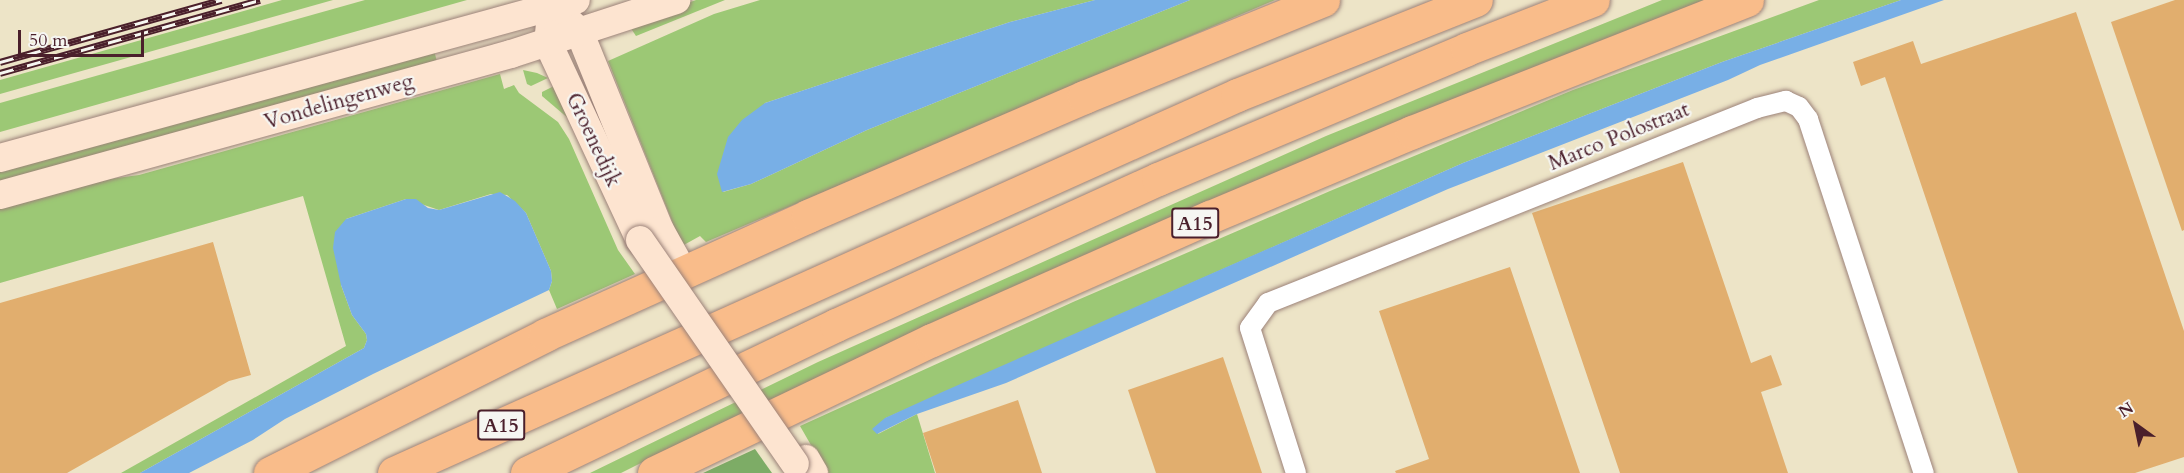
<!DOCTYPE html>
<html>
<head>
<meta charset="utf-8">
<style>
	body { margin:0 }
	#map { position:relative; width:2184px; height:473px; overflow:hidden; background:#ede4c7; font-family:Cardo,serif }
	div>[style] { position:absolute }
	.green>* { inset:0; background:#9cc875 }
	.forest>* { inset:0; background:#7dac66 }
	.water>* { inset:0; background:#78afe6 }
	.building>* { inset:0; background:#e1ae6e }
	.roads { filter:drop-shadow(0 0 2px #9c8279) drop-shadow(0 0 2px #9c8279) }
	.street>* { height:20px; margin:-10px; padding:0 10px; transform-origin:10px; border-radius:10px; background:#fff }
	.secondary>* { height:28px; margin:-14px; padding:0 14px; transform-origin:14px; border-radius:14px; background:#fde4d0 }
	.highway>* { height:33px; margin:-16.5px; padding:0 16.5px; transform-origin:16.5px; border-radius:16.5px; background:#f9bc8a }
	.rail>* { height:7px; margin-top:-3.5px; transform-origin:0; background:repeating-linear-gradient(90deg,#f6f6f2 0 14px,#4a1f2b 0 28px); box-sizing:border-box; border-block:2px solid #4a1f2b }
	.bridges { filter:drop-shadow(0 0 2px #9c8279) drop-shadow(0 0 2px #9c8279) }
	.secondary-bridge>* { height:28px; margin:-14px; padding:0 14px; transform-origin:14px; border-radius:14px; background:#fde4d0 }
	span { translate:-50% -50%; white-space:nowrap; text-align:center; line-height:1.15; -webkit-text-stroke:4.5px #f6f6f2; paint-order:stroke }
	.shield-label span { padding:2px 4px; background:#f6f6f2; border:2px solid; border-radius:4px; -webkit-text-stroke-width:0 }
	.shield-label { font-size:20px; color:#4a1f2b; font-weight:700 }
	.street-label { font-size:21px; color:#4a1f2b }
	.north { position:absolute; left:2106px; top:395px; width:60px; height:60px; -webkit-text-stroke:4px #f6f6f2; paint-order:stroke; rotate:327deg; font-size:16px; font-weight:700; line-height:24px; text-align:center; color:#4a1f2b }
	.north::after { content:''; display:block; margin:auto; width:21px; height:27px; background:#4a1f2b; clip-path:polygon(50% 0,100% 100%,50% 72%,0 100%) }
	.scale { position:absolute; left:18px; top:30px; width:126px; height:27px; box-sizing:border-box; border:3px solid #4a1f2b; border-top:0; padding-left:8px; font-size:18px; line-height:21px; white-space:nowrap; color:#4a1f2b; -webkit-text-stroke:4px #f6f6f2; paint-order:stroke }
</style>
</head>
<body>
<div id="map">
	<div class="green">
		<i style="clip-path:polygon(282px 0,333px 0,0 94px,0 80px)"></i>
		<i style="clip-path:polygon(365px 0,467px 0,0 132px,0 103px)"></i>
		<i style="clip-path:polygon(696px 0,725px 0,636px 36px,628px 24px)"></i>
		<i style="clip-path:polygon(760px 0,1095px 0,1010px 22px,765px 103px,723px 192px,751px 184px,867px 130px,1190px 0,1275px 0,706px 242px,700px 236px,682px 246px,608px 61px,714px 14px)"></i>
		<i style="clip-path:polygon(1662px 0,1708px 0,715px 426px,621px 473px,590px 473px,818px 362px,1326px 136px)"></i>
		<i style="clip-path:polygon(1819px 0,1901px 0,1722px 62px,1463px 163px,886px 418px,878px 434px,917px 414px,935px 473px,827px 473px,800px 426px,1073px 302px,1330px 191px,1573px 90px)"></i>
		<i style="clip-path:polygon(434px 50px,437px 62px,0 186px,0 172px)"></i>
		<i style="clip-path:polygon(523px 70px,537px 73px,548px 78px,531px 86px,527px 84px)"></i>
		<i style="clip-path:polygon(500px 74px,504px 89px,514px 85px,519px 93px,558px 122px,569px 139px,618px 250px,635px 274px,557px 309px,549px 290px,552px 281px,551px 271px,526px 213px,507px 195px,491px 194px,439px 210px,406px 199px,346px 219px,341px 285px,352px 315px,366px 334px,367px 340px,364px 348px,140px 473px,121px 473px,346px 346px,303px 196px,0 283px,0 206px,87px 182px,139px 175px)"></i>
		<i style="clip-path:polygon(556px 85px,569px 119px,542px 96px,542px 92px)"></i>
	</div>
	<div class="forest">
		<i style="clip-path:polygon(755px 449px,772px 473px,703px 473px)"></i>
	</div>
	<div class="water">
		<i style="clip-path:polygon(1095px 0,1190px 0,867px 130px,751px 184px,722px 192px,717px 174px,728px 137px,742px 120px,765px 103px,1010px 22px)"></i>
		<i style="clip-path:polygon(1901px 0,1944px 0,1760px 65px,1728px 80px,1448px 189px,1006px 383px,917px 414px,877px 434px,872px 429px,885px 418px,940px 393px,1463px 163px,1722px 62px)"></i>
		<i style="clip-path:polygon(500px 192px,515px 201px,526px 213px,551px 271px,552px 281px,549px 290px,373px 374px,285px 419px,253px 440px,189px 473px,140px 473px,364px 348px,367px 340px,366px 334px,352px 315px,341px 285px,333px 248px,335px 232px,346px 219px,406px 199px,416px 199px,428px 208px,439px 210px)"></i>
	</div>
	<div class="building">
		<i style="clip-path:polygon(2175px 0,2184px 0,2184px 230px,2182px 231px,2111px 22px)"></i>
		<i style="clip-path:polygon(2076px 12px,2184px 331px,2184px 457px,2135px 473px,2018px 473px,1885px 77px,1861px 86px,1853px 62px,1913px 41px,1921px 64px)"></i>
		<i style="clip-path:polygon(1683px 162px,1751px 363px,1771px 355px,1782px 385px,1761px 392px,1788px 473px,1620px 473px,1532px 213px)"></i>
		<i style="clip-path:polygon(213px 242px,251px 375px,229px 381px,67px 473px,0 473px,0 303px)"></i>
		<i style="clip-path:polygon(1510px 267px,1580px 473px,1396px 473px,1395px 471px,1429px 459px,1379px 311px)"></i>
		<i style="clip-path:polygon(1223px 357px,1262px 473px,1156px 473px,1128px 390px)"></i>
		<i style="clip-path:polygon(1018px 400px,1042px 473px,936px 473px,923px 433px)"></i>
	</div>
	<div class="roads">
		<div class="street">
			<i style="left:1296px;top:473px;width:152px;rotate:-107.6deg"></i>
			<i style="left:1250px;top:328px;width:31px;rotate:-54deg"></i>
			<i style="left:1268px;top:303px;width:526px;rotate:-21.74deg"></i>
			<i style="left:1757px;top:108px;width:30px;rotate:-14deg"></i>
			<i style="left:1786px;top:101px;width:14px;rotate:25deg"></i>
			<i style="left:1799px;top:107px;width:15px;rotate:53deg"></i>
			<i style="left:1808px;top:119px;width:373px;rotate:71.9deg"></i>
		</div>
		<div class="secondary">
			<i style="left:566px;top:19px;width:18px;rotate:43deg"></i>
			<i style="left:579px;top:31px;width:215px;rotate:67.9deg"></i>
			<i style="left:660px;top:230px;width:33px;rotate:61deg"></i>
			<i style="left:550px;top:24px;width:19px;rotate:96deg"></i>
			<i style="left:548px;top:43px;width:217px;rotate:65deg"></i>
			<i style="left:0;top:158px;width:597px;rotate:-15.34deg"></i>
			<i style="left:0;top:195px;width:530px;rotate:-15.43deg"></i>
			<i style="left:511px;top:54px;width:174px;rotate:-18.1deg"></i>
			<i style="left:806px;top:459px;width:16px;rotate:60deg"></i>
		</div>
		<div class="highway">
			<i style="left:270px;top:473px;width:308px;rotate:-26.6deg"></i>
			<i style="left:545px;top:335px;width:289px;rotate:-24.3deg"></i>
			<i style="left:808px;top:216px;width:301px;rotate:-23.3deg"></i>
			<i style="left:1084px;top:97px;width:258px;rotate:-22.1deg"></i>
			<i style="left:394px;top:473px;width:924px;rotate:-24.15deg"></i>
			<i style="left:1237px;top:95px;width:257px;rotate:-21.7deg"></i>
			<i style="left:527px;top:473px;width:343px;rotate:-25.6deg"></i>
			<i style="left:836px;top:325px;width:354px;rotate:-24.4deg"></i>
			<i style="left:1158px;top:179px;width:335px;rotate:-22.8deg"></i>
			<i style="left:1467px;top:49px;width:135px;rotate:-21.3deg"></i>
			<i style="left:654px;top:473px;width:308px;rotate:-25.6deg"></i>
			<i style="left:932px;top:340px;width:304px;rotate:-23.9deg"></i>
			<i style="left:1210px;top:217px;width:219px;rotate:-22.8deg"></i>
			<i style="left:1412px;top:132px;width:360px;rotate:-21.5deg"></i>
		</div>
	</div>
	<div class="rail">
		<i style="left:0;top:62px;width:230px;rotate:-15.7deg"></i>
		<i style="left:0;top:73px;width:270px;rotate:-15.7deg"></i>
	</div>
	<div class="bridges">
		<div class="secondary-bridge">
			<i style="left:640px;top:240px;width:272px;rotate:55.3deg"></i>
		</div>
	</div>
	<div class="shield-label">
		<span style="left:1195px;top:223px">A15</span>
		<span style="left:501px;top:425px">A15</span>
	</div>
	<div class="street-label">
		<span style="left:339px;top:102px;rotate:-16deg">Vondelingenweg</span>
		<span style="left:1619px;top:137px;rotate:-22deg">Marco Polostraat</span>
		<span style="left:593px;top:140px;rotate:65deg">Groenedijk</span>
	</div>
	<div class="north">N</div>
	<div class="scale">50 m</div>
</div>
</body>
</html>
